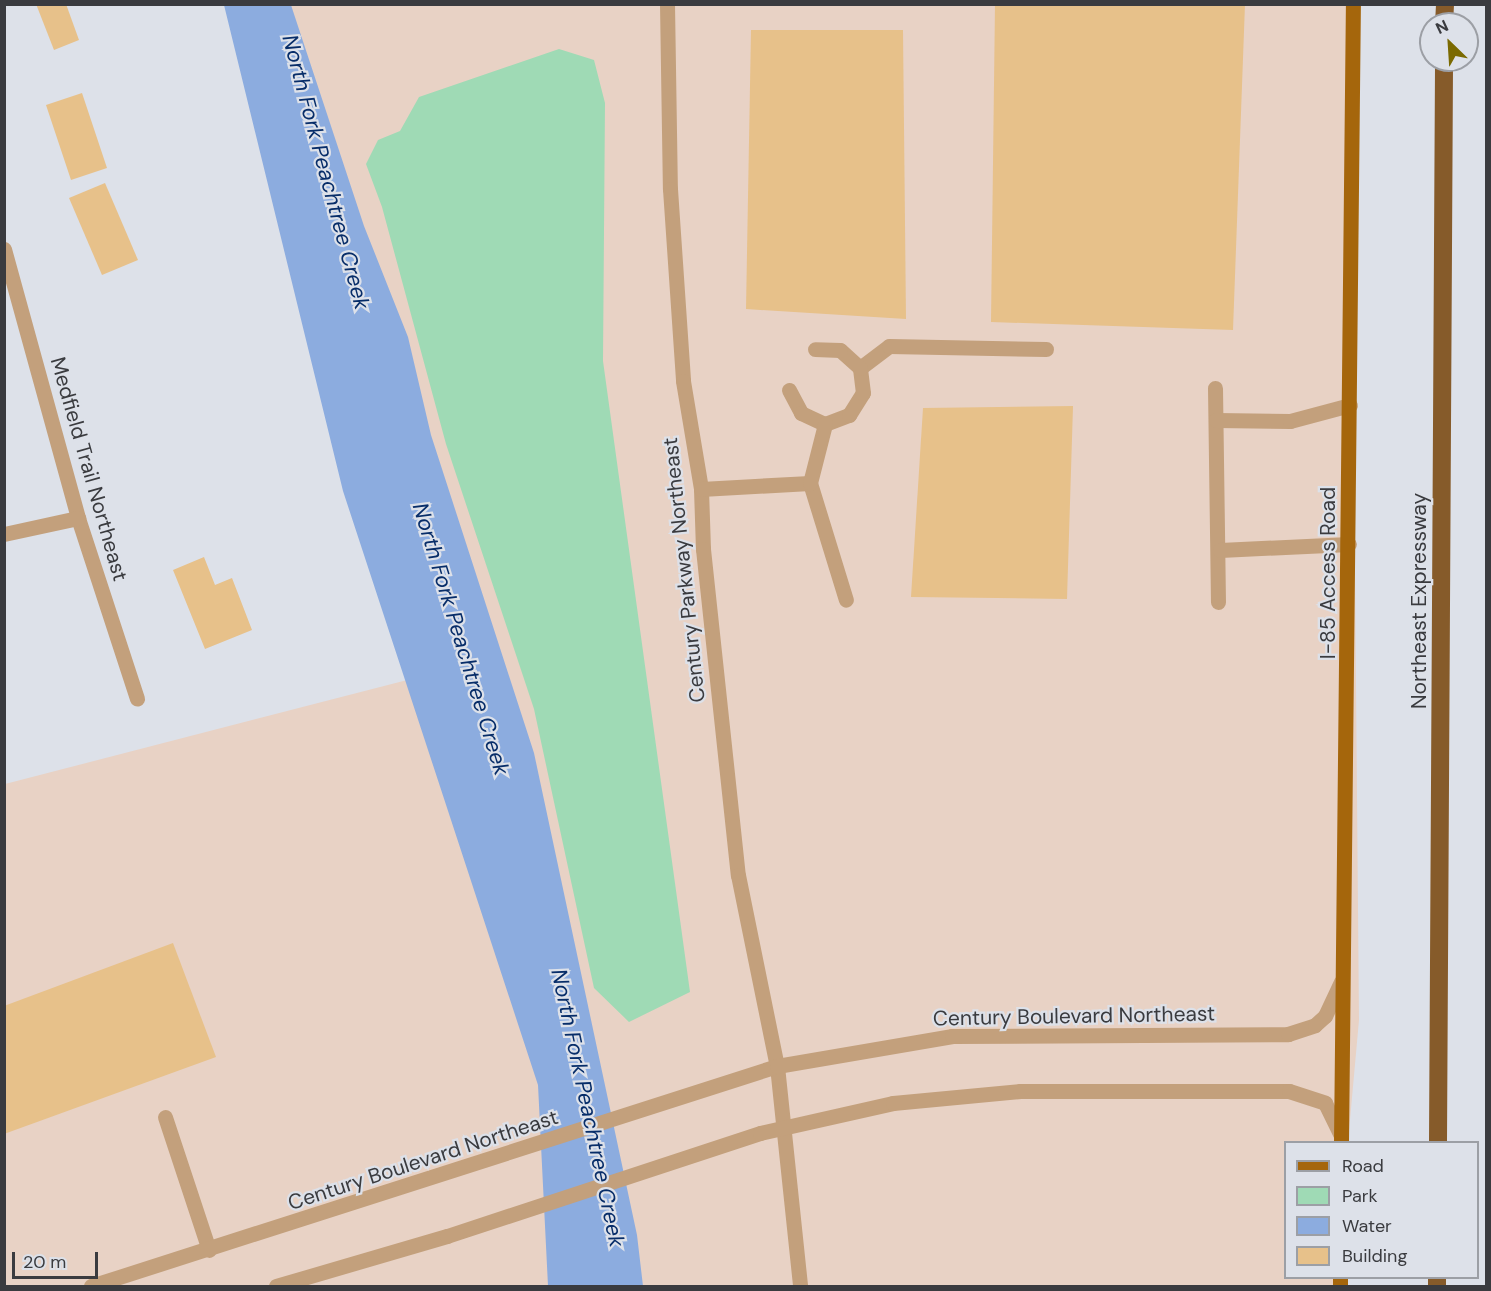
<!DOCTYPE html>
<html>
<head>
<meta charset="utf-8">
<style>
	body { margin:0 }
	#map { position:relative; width:1491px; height:1291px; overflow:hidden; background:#dde1e9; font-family:"DM Sans",sans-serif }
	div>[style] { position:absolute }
	.commercial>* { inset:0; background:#e8d2c5 }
	.green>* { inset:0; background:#9fdab5 }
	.water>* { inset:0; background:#8cacdf }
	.building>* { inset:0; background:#e7c18a }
	.minor>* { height:15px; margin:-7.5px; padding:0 7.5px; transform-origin:7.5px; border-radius:7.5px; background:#c3a07c }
	.major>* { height:15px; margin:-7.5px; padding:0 7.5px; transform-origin:7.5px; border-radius:7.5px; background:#a5660c }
	.highway>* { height:18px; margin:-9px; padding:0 9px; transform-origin:9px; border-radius:9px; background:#865b2a }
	span { translate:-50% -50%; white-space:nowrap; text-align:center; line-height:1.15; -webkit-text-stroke:4.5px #dde1e9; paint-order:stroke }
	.street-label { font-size:21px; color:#3a3b3f }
	.water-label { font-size:22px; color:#072d69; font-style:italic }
	.frame { position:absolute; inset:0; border:6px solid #3a3b3f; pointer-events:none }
	.legend { position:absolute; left:1284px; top:1141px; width:195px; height:138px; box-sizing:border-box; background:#dde1e9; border:2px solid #9c9fa5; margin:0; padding:8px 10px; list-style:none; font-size:18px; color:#3a3b3f }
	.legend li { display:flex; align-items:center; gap:12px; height:30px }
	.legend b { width:30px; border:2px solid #9c9fa5 }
	.north { position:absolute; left:1419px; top:12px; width:60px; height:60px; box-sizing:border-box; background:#dde1e9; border:2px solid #9c9fa5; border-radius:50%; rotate:335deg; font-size:16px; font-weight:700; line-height:24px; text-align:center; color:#3a3b3f }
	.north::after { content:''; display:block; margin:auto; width:21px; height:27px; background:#7b6a01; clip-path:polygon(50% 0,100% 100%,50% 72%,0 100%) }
	.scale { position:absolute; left:12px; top:1252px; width:86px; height:27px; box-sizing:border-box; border:3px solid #3a3b3f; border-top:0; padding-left:8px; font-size:18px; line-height:21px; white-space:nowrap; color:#3a3b3f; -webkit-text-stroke:4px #dde1e9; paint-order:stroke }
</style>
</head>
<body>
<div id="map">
	<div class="commercial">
		<i style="clip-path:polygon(284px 5px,1350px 5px,1359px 1020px,1348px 1142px,1286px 1142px,1286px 1278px,1335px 1278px,1334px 1286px,5px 1286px,5px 784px,415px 678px)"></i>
	</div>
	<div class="green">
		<i style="clip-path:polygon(559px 49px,594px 60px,605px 103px,603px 361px,690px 992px,629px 1022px,594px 988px,534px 709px,446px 444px,382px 207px,366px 164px,378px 140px,400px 131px,419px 97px)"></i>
	</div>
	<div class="water">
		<i style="clip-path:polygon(224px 5px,291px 5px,364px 226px,408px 337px,431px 435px,534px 753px,637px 1235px,643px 1286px,548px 1286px,538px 1085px,343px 491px)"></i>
	</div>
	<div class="building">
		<i style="clip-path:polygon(36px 4px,66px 4px,79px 40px,54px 50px)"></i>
		<i style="clip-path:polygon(995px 4px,1245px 4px,1233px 330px,991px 322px)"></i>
		<i style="clip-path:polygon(751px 30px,903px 30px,906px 319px,746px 309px)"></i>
		<i style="clip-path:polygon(82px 93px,107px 168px,71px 180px,46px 105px)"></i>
		<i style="clip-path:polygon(105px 183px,138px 260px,102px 275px,69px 198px)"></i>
		<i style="clip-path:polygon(1073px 406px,1067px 599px,911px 597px,923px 408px)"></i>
		<i style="clip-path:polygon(204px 557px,215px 585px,232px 578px,252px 630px,205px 649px,173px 570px)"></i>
		<i style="clip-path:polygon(173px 943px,216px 1057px,4px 1134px,4px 1006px)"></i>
	</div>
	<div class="minor">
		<i style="left:667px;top:4px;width:185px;rotate:89.1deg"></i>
		<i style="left:670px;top:189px;width:192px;rotate:86.1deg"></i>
		<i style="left:683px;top:381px;width:109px;rotate:80.5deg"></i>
		<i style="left:701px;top:489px;width:60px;rotate:88.1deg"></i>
		<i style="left:703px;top:549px;width:328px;rotate:83.9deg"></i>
		<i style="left:738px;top:875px;width:195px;rotate:78.5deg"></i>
		<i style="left:777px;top:1066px;width:221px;rotate:84deg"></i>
		<i style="left:4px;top:249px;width:279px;rotate:74.6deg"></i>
		<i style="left:78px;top:518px;width:190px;rotate:71.9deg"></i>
		<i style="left:860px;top:368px;width:36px;rotate:-37deg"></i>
		<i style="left:889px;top:346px;width:157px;rotate:1.1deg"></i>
		<i style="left:1215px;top:388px;width:214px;rotate:89.2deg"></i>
		<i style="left:789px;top:390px;width:26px;rotate:62deg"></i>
		<i style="left:801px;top:413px;width:26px;rotate:25deg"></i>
		<i style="left:825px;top:424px;width:26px;rotate:-21deg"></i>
		<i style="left:849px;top:415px;width:26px;rotate:-58deg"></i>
		<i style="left:863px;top:393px;width:25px;rotate:-97deg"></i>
		<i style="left:860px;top:368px;width:27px;rotate:-138deg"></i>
		<i style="left:840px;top:350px;width:25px;rotate:-178deg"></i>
		<i style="left:1216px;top:420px;width:74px;rotate:0.8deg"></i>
		<i style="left:1290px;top:421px;width:62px;rotate:-14.9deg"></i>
		<i style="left:810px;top:483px;width:122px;rotate:72.9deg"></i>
		<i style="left:701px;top:489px;width:109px;rotate:-3.2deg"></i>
		<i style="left:810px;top:483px;width:61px;rotate:-75.7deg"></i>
		<i style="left:4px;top:534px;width:76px;rotate:-12.2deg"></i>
		<i style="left:1220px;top:550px;width:129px;rotate:-2.7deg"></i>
		<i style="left:165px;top:1117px;width:140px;rotate:71.7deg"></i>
		<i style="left:91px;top:1286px;width:720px;rotate:-17.78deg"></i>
		<i style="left:777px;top:1066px;width:178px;rotate:-9.7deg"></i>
		<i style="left:952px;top:1036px;width:336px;rotate:-0.3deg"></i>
		<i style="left:1288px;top:1034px;width:28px;rotate:-18deg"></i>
		<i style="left:1315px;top:1025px;width:13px;rotate:-42deg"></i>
		<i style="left:1325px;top:1016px;width:38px;rotate:-65deg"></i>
		<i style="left:276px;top:1286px;width:178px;rotate:-16.3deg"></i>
		<i style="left:447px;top:1236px;width:330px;rotate:-18.2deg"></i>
		<i style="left:760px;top:1133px;width:136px;rotate:-12.7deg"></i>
		<i style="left:893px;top:1103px;width:128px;rotate:-5.4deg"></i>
		<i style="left:1020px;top:1091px;width:269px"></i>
		<i style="left:1289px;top:1091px;width:38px;rotate:18deg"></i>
		<i style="left:1325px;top:1103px;width:34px;rotate:64deg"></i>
	</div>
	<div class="major">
		<i style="left:1341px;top:1142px;width:1138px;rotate:-89.4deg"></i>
		<i style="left:1340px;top:1286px;width:8px;rotate:-90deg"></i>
	</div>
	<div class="highway">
		<i style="left:1444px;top:24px;width:20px;rotate:-87deg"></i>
		<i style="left:1438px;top:1142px;width:1082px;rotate:-89.68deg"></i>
		<i style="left:1437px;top:1286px;width:8px;rotate:-90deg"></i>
	</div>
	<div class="street-label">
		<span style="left:89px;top:469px;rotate:74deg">Medfield Trail Northeast</span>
		<span style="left:684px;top:570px;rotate:-96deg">Century Parkway Northeast</span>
		<span style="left:1328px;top:573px;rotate:-90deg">I-85 Access Road</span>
		<span style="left:1419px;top:601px;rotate:-90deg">Northeast Expressway</span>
		<span style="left:1074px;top:1016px;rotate:-1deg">Century Boulevard Northeast</span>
		<span style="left:423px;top:1160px;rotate:-18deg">Century Boulevard Northeast</span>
	</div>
	<div class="water-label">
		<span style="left:326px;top:172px;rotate:75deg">North Fork Peachtree Creek</span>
		<span style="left:461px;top:639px;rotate:73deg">North Fork Peachtree Creek</span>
		<span style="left:588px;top:1108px;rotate:78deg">North Fork Peachtree Creek</span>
	</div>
	<div class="frame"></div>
	<ul class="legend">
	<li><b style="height:8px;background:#a5660c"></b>Road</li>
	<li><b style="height:16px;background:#9fdab5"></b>Park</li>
	<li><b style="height:16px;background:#8cacdf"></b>Water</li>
	<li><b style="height:16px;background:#e7c18a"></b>Building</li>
	</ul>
	<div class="north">N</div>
	<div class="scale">20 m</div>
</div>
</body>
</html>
